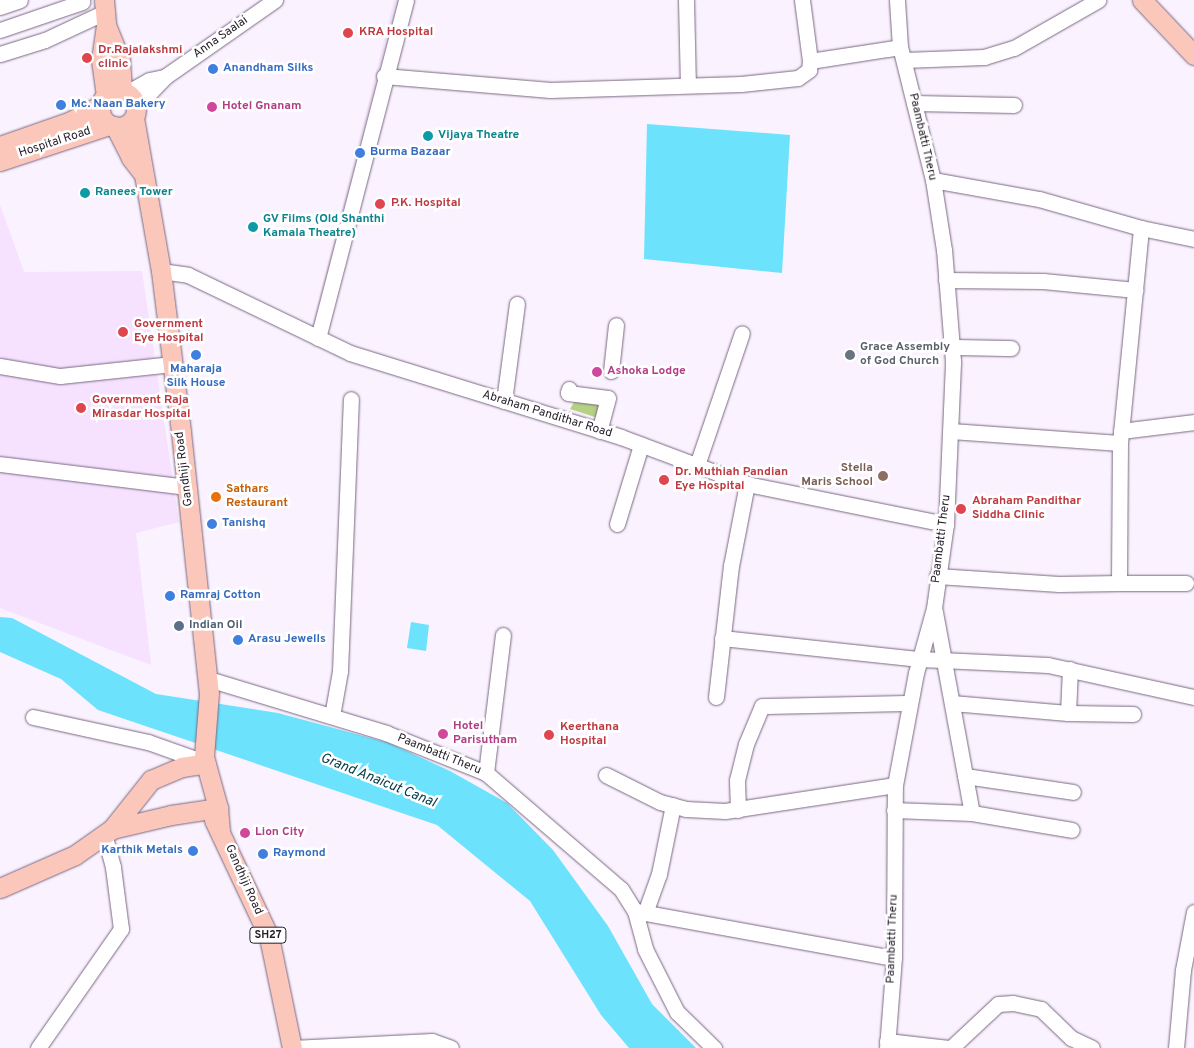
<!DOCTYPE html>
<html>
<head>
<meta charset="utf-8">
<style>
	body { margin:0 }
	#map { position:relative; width:1194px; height:1048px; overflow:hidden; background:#faf2fe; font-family:Overpass,sans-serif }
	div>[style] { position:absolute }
	.commercial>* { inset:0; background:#f3e6f9 }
	.built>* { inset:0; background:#f6e1fe }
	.green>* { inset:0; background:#b5d184 }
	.water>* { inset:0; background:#6ce2fd }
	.roads { filter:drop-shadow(0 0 1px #7a6782) drop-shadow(0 0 1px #7a6782) }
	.minor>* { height:15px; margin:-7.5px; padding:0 7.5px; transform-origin:7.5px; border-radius:7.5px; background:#fff }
	.major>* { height:19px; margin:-9.5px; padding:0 9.5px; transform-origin:9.5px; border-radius:9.5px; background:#fbc7ba }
	.major>.ring { margin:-9.5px; padding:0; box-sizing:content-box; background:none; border:19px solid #fbc7ba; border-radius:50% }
	.dots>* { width:14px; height:14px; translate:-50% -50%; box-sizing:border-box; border:2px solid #fff; border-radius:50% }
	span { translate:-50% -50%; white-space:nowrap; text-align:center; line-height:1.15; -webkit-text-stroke:5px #fff; paint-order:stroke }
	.shield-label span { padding:1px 4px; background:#fff; border:1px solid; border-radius:4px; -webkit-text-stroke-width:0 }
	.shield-label { font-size:11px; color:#231b26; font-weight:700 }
	.health-label { font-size:12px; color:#be3a42; font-weight:700 }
	.left { translate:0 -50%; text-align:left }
	.street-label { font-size:12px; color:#231b26 }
	.shop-label { font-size:12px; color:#366cbe; font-weight:700 }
	.right { translate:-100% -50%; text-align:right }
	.hotel-label { font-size:12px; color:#b23c85; font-weight:700 }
	.culture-label { font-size:12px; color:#0d838f; font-weight:700 }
	.worship-label { font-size:12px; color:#5b616d; font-weight:700 }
	.education-label { font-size:12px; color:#785e54; font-weight:700 }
	.food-label { font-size:12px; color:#c56008; font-weight:700 }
	.service-label { font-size:12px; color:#4e5e75; font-weight:700 }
	.water-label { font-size:14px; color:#013b46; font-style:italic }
</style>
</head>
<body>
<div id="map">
	<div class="commercial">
		<i style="clip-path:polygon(394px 0,414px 0,327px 334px,312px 327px)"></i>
	</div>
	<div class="built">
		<i style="clip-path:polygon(0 205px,24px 272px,142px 271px,179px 522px,136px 533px,151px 665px,0 608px)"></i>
	</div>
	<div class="green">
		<i style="clip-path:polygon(576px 399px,597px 403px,600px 411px,598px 418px,570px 409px)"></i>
	</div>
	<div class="water">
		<i style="clip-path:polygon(647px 124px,790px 135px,782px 273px,644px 259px)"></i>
		<i style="clip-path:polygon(0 617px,12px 618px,156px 694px,278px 713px,389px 743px,450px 771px,507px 803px,553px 850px,608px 926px,652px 1004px,696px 1048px,629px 1048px,601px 1015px,530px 901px,437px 825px,98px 710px,61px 679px,0 652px)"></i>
		<i style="clip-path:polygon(411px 622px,429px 625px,426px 651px,407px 648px)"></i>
	</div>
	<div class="roads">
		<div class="minor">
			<i style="left:686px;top:0;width:85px;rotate:88.7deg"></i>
			<i style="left:802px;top:0;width:62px;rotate:82.5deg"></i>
			<i style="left:0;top:7px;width:21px;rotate:-19deg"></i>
			<i style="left:0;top:30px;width:87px;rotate:-18.9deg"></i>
			<i style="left:0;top:54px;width:47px;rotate:-17.3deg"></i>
			<i style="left:45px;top:40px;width:66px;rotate:-25deg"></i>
			<i style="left:904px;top:60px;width:80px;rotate:-2.1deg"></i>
			<i style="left:984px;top:57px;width:31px;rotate:-17deg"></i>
			<i style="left:1014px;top:48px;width:97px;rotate:-29.7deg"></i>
			<i style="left:384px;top:76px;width:167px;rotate:4.8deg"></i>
			<i style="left:550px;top:90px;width:191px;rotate:-1.8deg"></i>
			<i style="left:741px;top:84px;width:57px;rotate:-6deg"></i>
			<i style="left:798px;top:78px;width:14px;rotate:-36deg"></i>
			<i style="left:809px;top:70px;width:9px;rotate:-84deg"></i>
			<i style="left:810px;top:61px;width:91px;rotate:-8.8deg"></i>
			<i style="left:126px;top:93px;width:26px;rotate:-29deg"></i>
			<i style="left:149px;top:80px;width:15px;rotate:-11deg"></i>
			<i style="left:914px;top:103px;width:100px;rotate:1.1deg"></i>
			<i style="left:136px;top:107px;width:43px;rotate:-45.9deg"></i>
			<i style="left:166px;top:76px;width:133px;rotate:-34.9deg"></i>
			<i style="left:933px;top:180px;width:108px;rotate:10.2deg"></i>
			<i style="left:1039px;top:199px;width:106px;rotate:15.9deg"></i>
			<i style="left:1141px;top:228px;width:54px;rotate:11.7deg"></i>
			<i style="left:161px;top:271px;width:27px;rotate:8deg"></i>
			<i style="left:188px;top:275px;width:180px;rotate:25.7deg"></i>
			<i style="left:350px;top:353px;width:284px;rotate:17.2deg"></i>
			<i style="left:621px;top:437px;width:134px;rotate:20.5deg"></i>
			<i style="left:747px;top:484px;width:203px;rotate:11.4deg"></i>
			<i style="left:946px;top:280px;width:97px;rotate:0.6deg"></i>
			<i style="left:1043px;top:281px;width:93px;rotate:5.5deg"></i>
			<i style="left:318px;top:338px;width:349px;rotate:-75.4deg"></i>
			<i style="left:951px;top:347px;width:60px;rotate:1deg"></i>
			<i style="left:0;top:366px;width:61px;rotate:9.5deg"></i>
			<i style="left:60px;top:376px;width:113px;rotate:-6.1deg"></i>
			<i style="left:611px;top:371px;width:46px;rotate:-83.8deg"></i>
			<i style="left:569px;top:389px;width:4px;rotate:104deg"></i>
			<i style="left:568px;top:393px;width:40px;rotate:7.1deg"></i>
			<i style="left:608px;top:398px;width:34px;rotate:105deg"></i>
			<i style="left:504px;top:401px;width:98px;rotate:-82.4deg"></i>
			<i style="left:951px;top:431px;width:169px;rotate:4.1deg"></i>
			<i style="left:1121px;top:431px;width:74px;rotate:-7deg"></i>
			<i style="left:0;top:464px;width:189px;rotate:7deg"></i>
			<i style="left:697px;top:465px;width:139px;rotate:-71.2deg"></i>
			<i style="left:617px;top:524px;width:83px;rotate:-73.1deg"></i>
			<i style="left:937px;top:576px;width:122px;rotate:3.8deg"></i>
			<i style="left:1059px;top:584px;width:60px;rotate:-1deg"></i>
			<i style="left:1119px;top:583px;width:140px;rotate:-89.6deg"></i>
			<i style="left:1120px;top:443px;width:216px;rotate:-84.4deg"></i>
			<i style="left:1119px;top:583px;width:67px"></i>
			<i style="left:935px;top:612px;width:204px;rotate:79.6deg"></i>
			<i style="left:722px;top:638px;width:199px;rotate:6.1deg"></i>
			<i style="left:920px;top:659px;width:128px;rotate:2.7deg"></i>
			<i style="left:1048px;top:665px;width:149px;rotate:12.4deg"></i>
			<i style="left:215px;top:681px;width:179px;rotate:16.9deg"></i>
			<i style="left:386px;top:733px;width:108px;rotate:21.8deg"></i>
			<i style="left:486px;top:773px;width:178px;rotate:40.7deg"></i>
			<i style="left:621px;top:889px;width:26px;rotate:58deg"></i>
			<i style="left:635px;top:911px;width:39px;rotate:75deg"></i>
			<i style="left:645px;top:949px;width:71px;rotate:63.1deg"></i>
			<i style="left:677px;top:1012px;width:52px;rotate:44.2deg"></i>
			<i style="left:716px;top:697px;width:132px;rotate:-83.5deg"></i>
			<i style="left:731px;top:566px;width:84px;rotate:-79deg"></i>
			<i style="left:952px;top:703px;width:116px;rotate:4.9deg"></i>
			<i style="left:1068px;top:713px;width:44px;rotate:-87.4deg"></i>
			<i style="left:1068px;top:713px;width:65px;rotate:0.9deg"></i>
			<i style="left:332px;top:716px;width:46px;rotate:-79.9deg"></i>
			<i style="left:340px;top:671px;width:272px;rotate:-87.7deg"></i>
			<i style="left:33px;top:717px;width:118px;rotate:12.3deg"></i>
			<i style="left:148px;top:742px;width:48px;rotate:19.6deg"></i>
			<i style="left:486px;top:773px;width:139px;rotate:-83deg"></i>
			<i style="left:606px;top:775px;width:60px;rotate:26.6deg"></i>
			<i style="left:660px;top:802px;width:27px;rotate:15deg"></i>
			<i style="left:686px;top:809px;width:39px;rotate:3deg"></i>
			<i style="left:725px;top:811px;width:172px;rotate:-8.7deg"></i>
			<i style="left:965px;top:776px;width:109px;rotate:8.4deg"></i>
			<i style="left:738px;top:810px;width:30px;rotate:-92deg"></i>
			<i style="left:737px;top:780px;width:37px;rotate:-76deg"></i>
			<i style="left:746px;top:744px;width:41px;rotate:-67.2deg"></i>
			<i style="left:762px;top:706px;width:148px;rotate:-1.2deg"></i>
			<i style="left:894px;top:810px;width:78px;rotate:2.2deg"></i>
			<i style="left:972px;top:813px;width:101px;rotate:9.6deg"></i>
			<i style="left:635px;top:911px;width:263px;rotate:10.3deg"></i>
			<i style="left:645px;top:913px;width:41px;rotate:-70.3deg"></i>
			<i style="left:659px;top:874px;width:70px;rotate:-78.5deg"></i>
			<i style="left:887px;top:1041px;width:62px;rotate:6.4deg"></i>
			<i style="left:38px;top:1048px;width:145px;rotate:-55.1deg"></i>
			<i style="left:121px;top:929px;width:63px;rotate:-97.4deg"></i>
			<i style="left:113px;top:867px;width:34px;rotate:-105deg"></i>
			<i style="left:292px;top:1048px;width:140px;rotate:-2.9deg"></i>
			<i style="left:432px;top:1041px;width:20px;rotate:20deg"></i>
			<i style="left:887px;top:1048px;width:90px;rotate:-85.6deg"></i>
			<i style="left:894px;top:958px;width:173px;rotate:-89.7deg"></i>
			<i style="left:895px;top:785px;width:114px;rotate:-79.4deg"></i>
			<i style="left:916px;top:673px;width:67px;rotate:-74.5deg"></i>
			<i style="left:934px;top:608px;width:85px;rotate:-81.9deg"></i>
			<i style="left:946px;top:524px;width:163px;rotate:-87.5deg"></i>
			<i style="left:953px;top:361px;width:111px;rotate:-94.6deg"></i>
			<i style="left:944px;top:250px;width:71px;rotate:-98.9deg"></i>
			<i style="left:933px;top:180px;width:137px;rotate:-103.9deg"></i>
			<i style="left:900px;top:47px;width:47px;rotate:-93.7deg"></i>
			<i style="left:951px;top:1048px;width:64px;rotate:-43.1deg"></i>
			<i style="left:998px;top:1004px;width:15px;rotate:-4deg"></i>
			<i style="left:1013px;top:1003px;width:29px;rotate:12deg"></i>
			<i style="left:1041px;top:1009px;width:42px;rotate:44deg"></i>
			<i style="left:1071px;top:1038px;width:23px;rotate:25deg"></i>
			<i style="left:1176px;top:1048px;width:78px;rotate:-84.9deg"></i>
			<i style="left:1183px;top:970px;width:59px;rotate:-79.3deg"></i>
		</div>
		<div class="major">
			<i style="left:104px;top:0;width:25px;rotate:85deg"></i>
			<i style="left:106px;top:25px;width:35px;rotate:98deg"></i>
			<i style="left:101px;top:60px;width:36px;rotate:82deg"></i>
			<i style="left:1142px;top:0;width:76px;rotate:46.6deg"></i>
			<i style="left:106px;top:25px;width:38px;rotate:68deg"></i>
			<i style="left:120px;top:60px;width:31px;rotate:86deg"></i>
			<i class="ring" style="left:100px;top:91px;width:17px;height:17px"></i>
			<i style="left:134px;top:118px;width:155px;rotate:80deg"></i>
			<i style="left:161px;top:271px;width:162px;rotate:82.9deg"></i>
			<i style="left:181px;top:432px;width:262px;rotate:83.9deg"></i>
			<i style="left:209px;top:693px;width:64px;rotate:94.5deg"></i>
			<i style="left:204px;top:757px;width:53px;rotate:74.6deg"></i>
			<i style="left:218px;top:808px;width:22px;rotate:85deg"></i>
			<i style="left:115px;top:126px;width:36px;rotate:63deg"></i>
			<i style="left:131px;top:158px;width:18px;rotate:52deg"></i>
			<i style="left:0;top:146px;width:75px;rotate:-19.4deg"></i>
			<i style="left:71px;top:121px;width:34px;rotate:-28deg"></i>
			<i style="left:0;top:161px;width:115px;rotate:-18.3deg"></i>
			<i style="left:214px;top:820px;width:129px;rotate:64.8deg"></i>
			<i style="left:269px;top:937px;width:113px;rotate:78.3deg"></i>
			<i style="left:112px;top:829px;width:63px;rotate:-51.5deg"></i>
			<i style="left:151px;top:780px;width:34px;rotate:-23deg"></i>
			<i style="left:182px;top:767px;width:24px;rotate:-9deg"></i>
			<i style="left:0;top:888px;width:82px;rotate:-23.7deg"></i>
			<i style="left:75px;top:855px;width:45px;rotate:-35.1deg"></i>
			<i style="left:112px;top:829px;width:61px;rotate:-13.3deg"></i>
			<i style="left:171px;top:815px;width:48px;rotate:-8.5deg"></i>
		</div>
	</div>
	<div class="dots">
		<i style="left:348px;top:33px;background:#e0444e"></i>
		<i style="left:87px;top:58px;background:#e0444e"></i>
		<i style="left:213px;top:69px;background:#3f7fe0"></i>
		<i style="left:61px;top:105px;background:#3f7fe0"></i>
		<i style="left:212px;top:107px;background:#d1479c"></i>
		<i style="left:428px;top:136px;background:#0f9aa8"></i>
		<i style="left:360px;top:153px;background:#3f7fe0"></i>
		<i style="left:85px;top:193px;background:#0f9aa8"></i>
		<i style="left:380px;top:204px;background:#e0444e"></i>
		<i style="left:253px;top:227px;background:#0f9aa8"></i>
		<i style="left:123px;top:332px;background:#e0444e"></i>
		<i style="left:196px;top:355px;background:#3f7fe0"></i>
		<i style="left:850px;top:355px;background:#6b7280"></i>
		<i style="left:597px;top:372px;background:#d1479c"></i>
		<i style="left:81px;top:408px;background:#e0444e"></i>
		<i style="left:883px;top:476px;background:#8d6e63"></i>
		<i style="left:664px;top:480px;background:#e0444e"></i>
		<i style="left:216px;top:497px;background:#e8710a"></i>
		<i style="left:961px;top:509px;background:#e0444e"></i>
		<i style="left:212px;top:524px;background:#3f7fe0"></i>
		<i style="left:170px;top:596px;background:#3f7fe0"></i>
		<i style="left:179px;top:626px;background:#5c6f8a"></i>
		<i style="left:238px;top:640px;background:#3f7fe0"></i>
		<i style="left:443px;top:734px;background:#d1479c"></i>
		<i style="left:549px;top:735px;background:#e0444e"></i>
		<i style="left:245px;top:833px;background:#d1479c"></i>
		<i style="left:193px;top:851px;background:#3f7fe0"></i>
		<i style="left:263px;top:854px;background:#3f7fe0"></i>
	</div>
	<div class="shield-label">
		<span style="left:268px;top:935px">SH27</span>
	</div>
	<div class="health-label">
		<span class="left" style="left:359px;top:33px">KRA Hospital</span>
		<span class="left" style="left:98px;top:58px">Dr.Rajalakshmi<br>clinic</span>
		<span class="left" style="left:391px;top:204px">P.K. Hospital</span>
		<span class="left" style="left:134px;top:332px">Government<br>Eye Hospital</span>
		<span class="left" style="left:92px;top:408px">Government Raja<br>Mirasdar Hospital</span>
		<span class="left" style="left:675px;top:480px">Dr. Muthiah Pandian<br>Eye Hospital</span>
		<span class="left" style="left:972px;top:509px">Abraham Pandithar<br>Siddha Clinic</span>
		<span class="left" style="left:560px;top:735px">Keerthana<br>Hospital</span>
	</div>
	<div class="street-label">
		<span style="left:221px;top:38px;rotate:-35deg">Anna Saalai</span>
		<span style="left:922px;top:137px;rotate:77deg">Paambatti Theru</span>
		<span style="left:55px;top:143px;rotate:-18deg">Hospital Road</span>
		<span style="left:547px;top:415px;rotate:17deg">Abraham Pandithar Road</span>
		<span style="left:185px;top:469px;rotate:-97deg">Gandhiji Road</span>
		<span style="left:942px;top:539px;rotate:-83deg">Paambatti Theru</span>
		<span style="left:439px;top:755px;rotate:22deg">Paambatti Theru</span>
		<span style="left:243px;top:880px;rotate:66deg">Gandhiji Road</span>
		<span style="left:893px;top:939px;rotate:-88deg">Paambatti Theru</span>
	</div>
	<div class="shop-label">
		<span class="left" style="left:223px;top:69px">Anandham Silks</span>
		<span class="left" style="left:71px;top:105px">Mc. Naan Bakery</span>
		<span class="left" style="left:370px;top:153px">Burma Bazaar</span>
		<span style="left:196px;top:377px">Maharaja<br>Silk House</span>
		<span class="left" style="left:222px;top:524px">Tanishq</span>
		<span class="left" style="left:180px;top:596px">Ramraj Cotton</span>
		<span class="left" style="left:248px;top:640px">Arasu Jewells</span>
		<span class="right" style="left:183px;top:851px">Karthik Metals</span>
		<span class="left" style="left:273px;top:854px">Raymond</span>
	</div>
	<div class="hotel-label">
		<span class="left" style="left:222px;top:107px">Hotel Gnanam</span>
		<span class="left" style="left:607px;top:372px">Ashoka Lodge</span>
		<span class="left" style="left:453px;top:734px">Hotel<br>Parisutham</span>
		<span class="left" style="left:255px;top:833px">Lion City</span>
	</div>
	<div class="culture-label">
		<span class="left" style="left:438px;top:136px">Vijaya Theatre</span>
		<span class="left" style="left:95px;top:193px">Ranees Tower</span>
		<span class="left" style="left:263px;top:227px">GV Films (Old Shanthi<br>Kamala Theatre)</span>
	</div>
	<div class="worship-label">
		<span class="left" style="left:860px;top:355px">Grace Assembly<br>of God Church</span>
	</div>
	<div class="education-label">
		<span class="right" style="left:873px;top:476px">Stella<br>Maris School</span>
	</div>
	<div class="food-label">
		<span class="left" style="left:226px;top:497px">Sathars<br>Restaurant</span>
	</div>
	<div class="service-label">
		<span class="left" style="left:189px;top:626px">Indian Oil</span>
	</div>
	<div class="water-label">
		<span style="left:378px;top:781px;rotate:22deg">Grand Anaicut Canal</span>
	</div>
</div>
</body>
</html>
